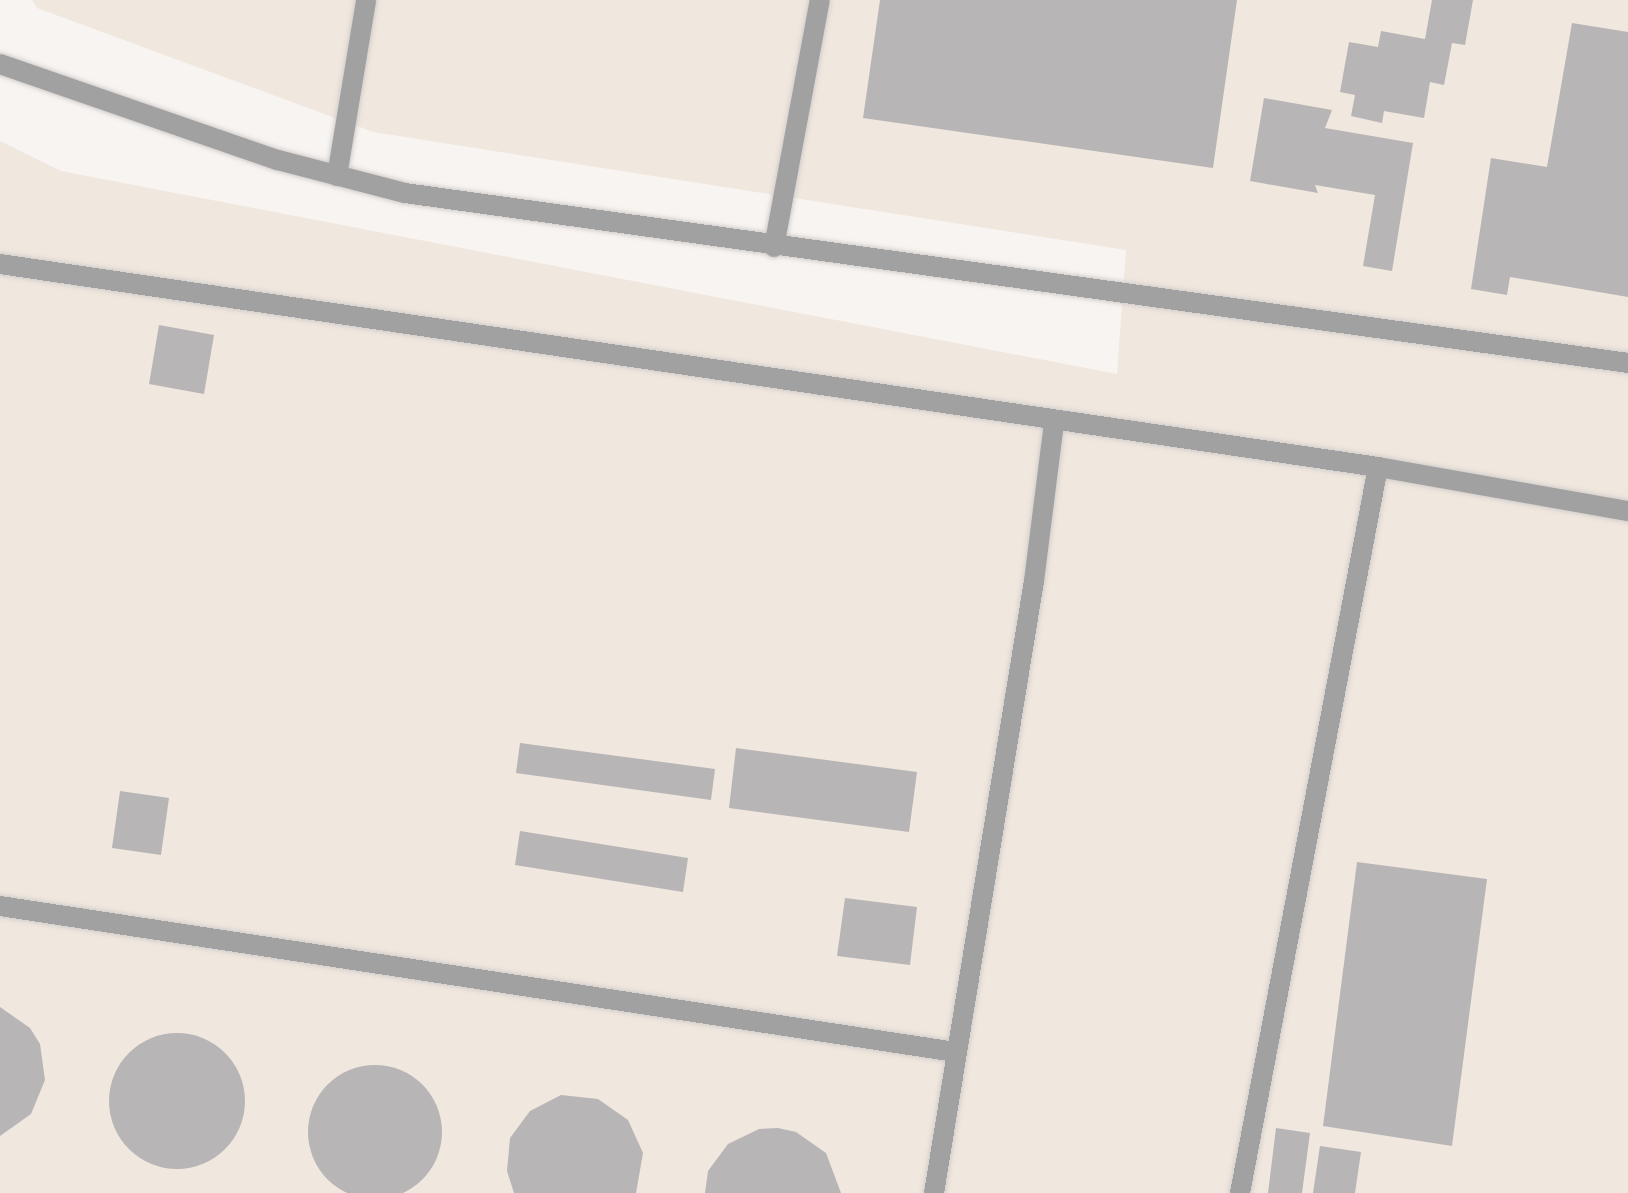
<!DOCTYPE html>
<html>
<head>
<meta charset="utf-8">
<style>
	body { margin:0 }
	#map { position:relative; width:1628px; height:1193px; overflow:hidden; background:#f8f4f1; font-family:"Noto Sans",sans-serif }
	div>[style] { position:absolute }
	.built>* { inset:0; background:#f0e7de }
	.building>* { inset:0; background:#b8b5b7 }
	.round { border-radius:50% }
	.roads { filter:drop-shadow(0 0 2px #d2cecc) drop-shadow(0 0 2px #d2cecc) }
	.minor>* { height:20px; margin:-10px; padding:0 10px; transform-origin:10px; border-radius:10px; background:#a2a1a1 }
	span { translate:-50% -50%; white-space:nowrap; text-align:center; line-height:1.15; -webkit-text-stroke:6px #fff; paint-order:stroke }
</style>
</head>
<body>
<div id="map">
	<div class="built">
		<i style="clip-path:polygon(32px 0,1628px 0,1628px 1193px,0 1193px,0 141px,61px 171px,1117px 374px,1126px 250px,373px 132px,37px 8px)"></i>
	</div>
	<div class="building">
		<i style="clip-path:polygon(880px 0,1237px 0,1213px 168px,863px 118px)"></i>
		<i style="clip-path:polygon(1432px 0,1473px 0,1465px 45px,1452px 43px,1444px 85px,1430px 82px,1424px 118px,1384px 111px,1382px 123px,1351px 116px,1355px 95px,1340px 92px,1349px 42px,1378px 47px,1381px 31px,1425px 39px)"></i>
		<i style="clip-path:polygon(1572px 23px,1628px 32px,1628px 297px,1510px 277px,1507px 295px,1471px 289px,1491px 158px,1547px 167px)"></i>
		<i style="clip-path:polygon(1264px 98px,1332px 110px,1325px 128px,1413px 143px,1392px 271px,1363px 266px,1375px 195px,1315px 185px,1318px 193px,1250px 181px)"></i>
		<i style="clip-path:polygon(159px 325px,214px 335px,204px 394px,149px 384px)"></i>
		<i style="clip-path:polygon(520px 743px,715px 769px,711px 800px,516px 773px)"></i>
		<i style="clip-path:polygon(736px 748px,917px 772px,909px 832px,729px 808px)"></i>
		<i style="clip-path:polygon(120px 791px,169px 798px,161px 855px,112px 848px)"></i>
		<i style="clip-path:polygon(520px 831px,688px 858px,683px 892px,515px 865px)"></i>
		<i style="clip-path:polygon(1357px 862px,1487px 879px,1452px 1146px,1323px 1126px)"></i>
		<i style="clip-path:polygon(845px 898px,917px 907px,910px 965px,837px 956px)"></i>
		<i style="clip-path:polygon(0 1007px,30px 1028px,40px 1044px,45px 1080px,31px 1114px,0 1136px)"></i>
		<i class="round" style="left:109px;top:1033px;width:136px;height:136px"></i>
		<i class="round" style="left:308px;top:1065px;width:134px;height:134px"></i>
		<i style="clip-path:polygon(561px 1095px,598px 1099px,628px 1120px,643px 1153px,636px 1193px,514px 1193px,507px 1171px,510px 1138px,530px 1111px)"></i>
		<i style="clip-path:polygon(778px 1128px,796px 1132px,826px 1153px,841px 1193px,705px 1193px,708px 1171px,728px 1144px,759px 1129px)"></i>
		<i style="clip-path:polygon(1276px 1128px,1310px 1133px,1302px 1193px,1268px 1193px)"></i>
		<i style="clip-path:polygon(1320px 1146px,1361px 1152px,1355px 1193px,1313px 1193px)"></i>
	</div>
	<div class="roads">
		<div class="minor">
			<i style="left:0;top:64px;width:294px;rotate:19.1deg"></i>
			<i style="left:278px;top:160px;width:131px;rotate:14.6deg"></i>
			<i style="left:405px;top:193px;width:1235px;rotate:7.91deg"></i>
			<i style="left:337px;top:176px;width:178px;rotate:-80.6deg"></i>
			<i style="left:774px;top:247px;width:251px;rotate:-79.5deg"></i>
			<i style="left:0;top:264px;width:1393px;rotate:8.38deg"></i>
			<i style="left:1378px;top:467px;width:254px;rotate:10deg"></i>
			<i style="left:0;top:906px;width:966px;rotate:8.69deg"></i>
			<i style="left:934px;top:1193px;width:620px;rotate:-80.72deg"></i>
			<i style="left:1034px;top:581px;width:159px;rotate:-82.8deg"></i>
			<i style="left:1240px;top:1193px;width:739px;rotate:-79.24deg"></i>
		</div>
	</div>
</div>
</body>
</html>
